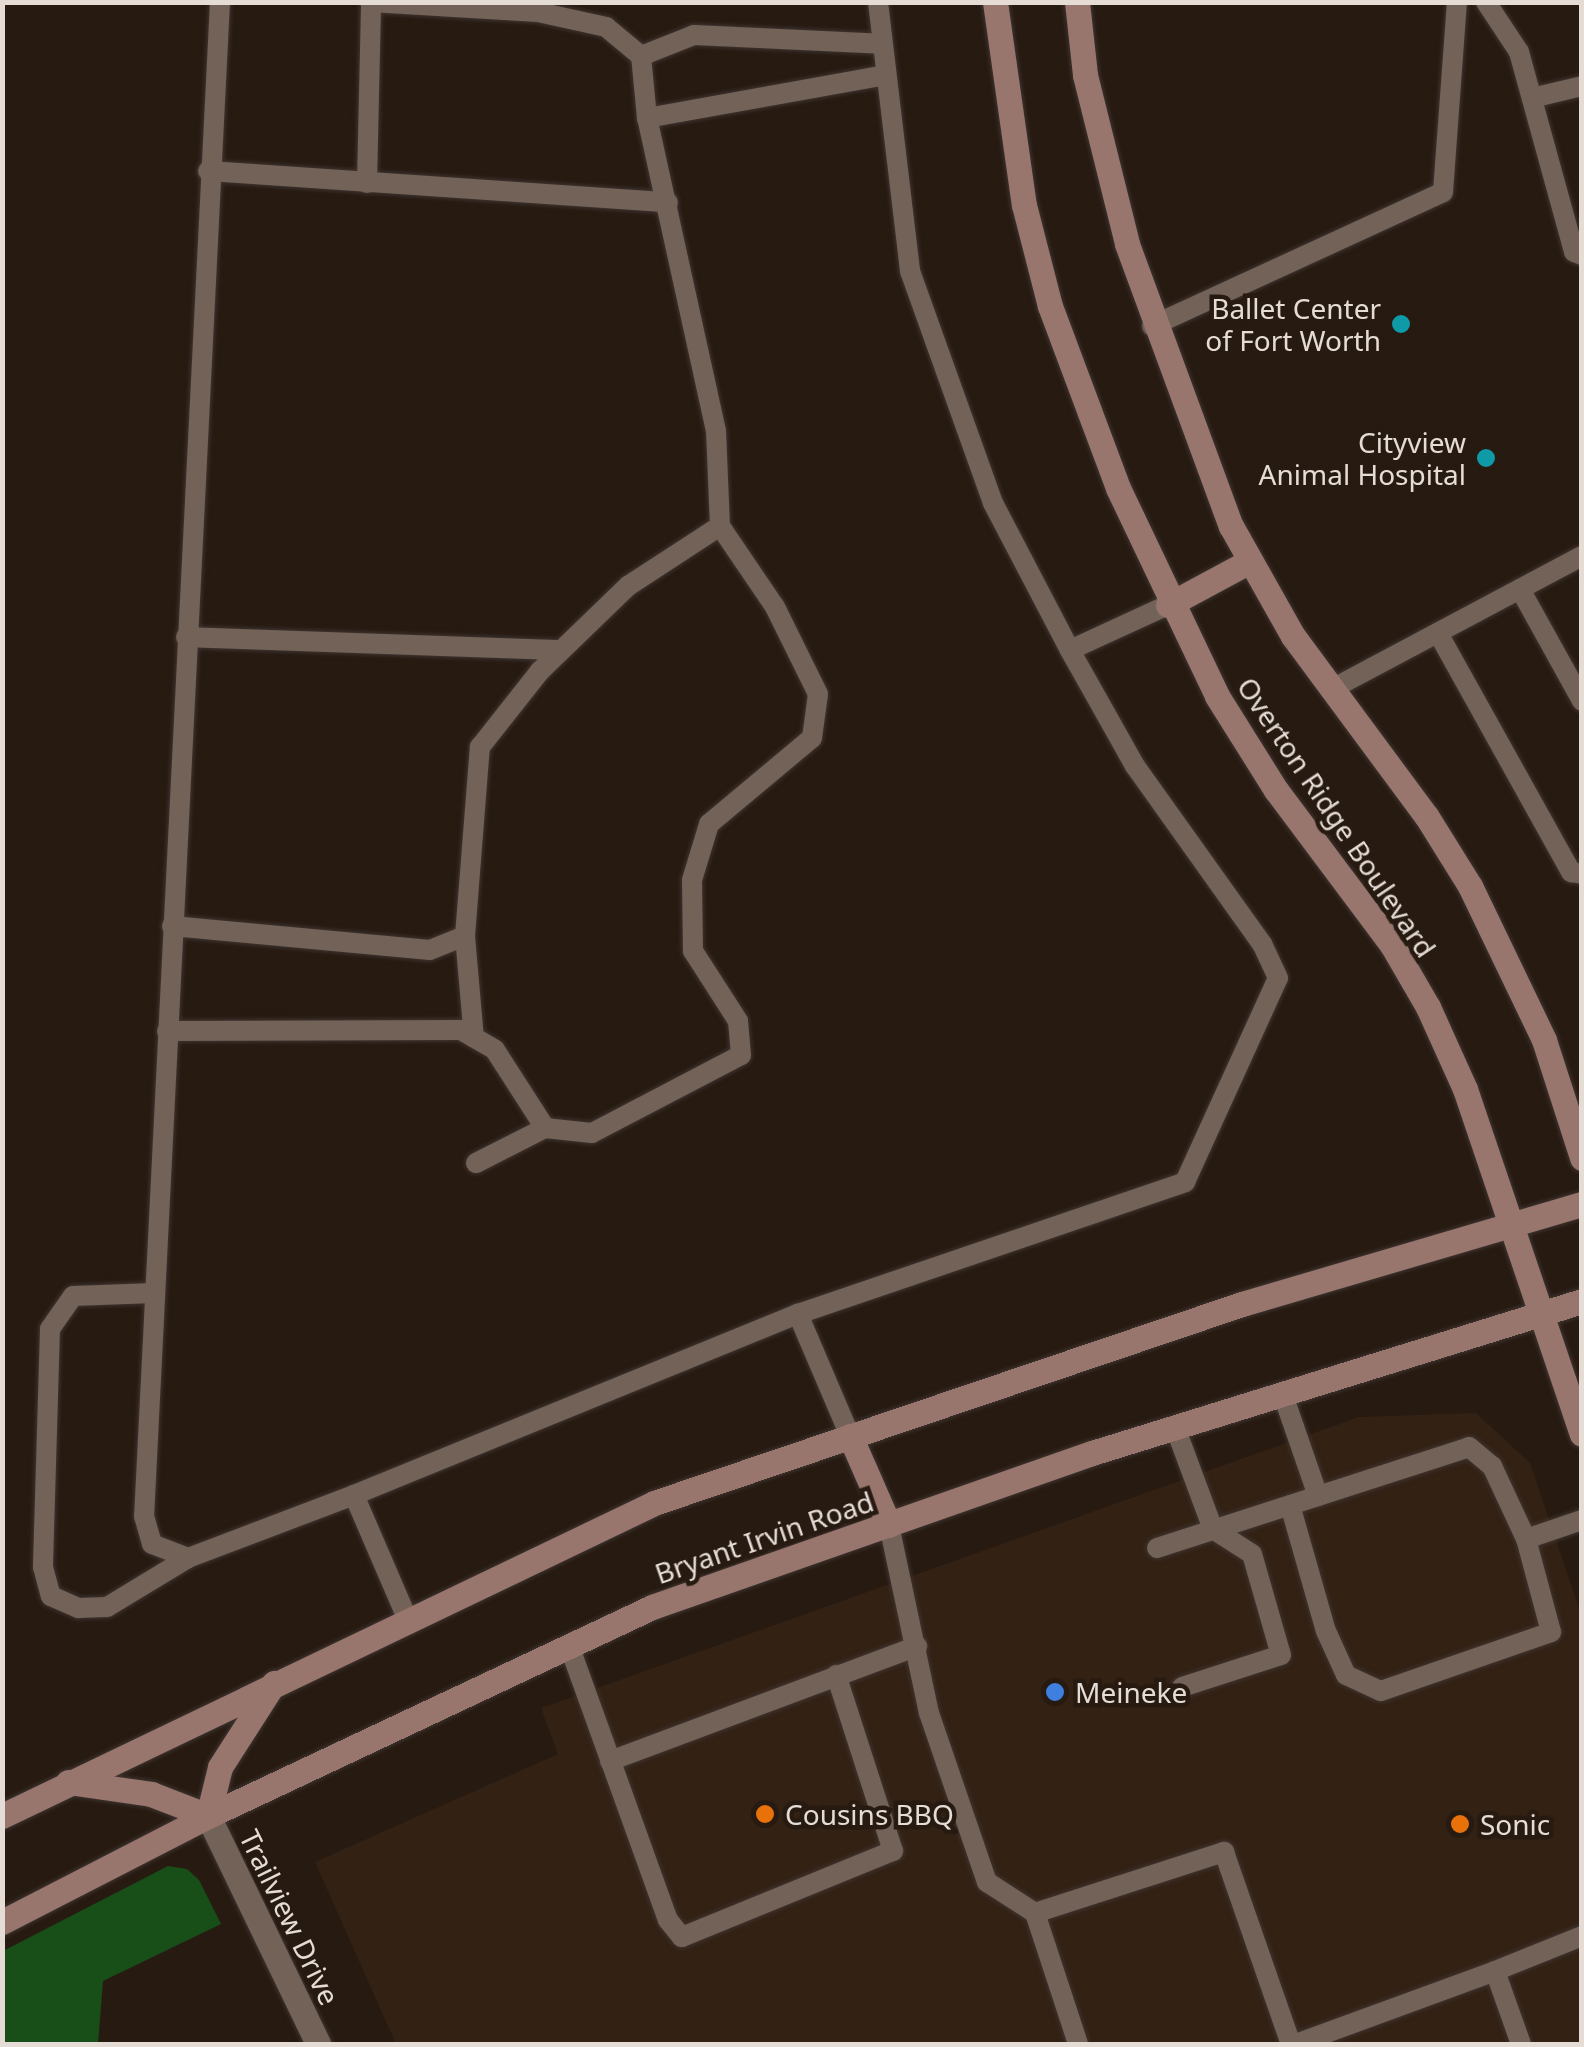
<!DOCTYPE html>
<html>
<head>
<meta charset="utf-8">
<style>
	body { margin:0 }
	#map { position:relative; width:1584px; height:2047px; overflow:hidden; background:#271a11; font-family:"Noto Sans",sans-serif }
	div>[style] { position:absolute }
	.built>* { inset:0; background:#332114 }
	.green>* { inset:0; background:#184f18 }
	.roads { filter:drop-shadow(0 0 2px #3e3430) drop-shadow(0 0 2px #3e3430) }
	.lane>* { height:20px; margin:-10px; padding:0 10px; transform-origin:10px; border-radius:10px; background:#726257 }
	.street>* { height:25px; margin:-12.5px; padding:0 12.5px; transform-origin:12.5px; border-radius:12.5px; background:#726257 }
	.secondary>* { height:25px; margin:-12.5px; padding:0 12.5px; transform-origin:12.5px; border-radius:12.5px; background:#98766e }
	.dots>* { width:28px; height:28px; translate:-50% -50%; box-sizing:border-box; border:5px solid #271a11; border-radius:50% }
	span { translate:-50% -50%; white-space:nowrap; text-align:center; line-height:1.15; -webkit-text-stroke:9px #271a11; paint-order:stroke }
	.poi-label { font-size:28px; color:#e5dcd6 }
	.right { translate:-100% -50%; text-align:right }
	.left { translate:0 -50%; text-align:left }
	.street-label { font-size:28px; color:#e5dcd6 }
	.frame { position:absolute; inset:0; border:5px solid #e5dcd6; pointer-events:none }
</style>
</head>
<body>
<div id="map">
	<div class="built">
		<i style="clip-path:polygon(1476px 1413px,1530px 1463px,1581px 1614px,1581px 2044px,396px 2044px,315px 1862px,558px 1754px,541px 1708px,1359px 1417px)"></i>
	</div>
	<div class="green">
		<i style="clip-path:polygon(168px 1866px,187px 1869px,199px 1880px,221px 1924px,103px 1981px,98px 2044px,3px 2044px,3px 1951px)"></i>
	</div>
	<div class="roads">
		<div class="lane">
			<i style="left:220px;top:2px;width:1516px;rotate:92.87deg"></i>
			<i style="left:144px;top:1516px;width:29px;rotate:74deg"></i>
			<i style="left:152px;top:1544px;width:39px;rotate:21deg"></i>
			<i style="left:188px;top:1558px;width:178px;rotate:-20.8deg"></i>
			<i style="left:354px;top:1495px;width:134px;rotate:66.7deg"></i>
			<i style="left:370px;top:2px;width:168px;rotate:3.4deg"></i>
			<i style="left:538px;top:12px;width:70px;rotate:12.4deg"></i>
			<i style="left:606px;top:27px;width:45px;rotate:39.6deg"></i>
			<i style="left:878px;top:2px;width:271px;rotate:83.2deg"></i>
			<i style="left:910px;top:271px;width:246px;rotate:70.3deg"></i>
			<i style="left:993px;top:503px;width:166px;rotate:62.4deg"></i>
			<i style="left:1070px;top:650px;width:108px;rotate:-24.7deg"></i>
			<i style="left:1486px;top:2px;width:60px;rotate:56.6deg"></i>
			<i style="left:1519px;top:52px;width:207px;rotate:74.6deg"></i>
			<i style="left:1574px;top:252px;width:9px;rotate:21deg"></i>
			<i style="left:1536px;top:97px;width:47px;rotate:-13.4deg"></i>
			<i style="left:647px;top:118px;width:242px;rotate:-10.2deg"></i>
			<i style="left:208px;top:171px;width:461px;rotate:3.9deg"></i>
			<i style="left:367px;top:183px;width:180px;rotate:-88.7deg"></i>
			<i style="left:1152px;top:326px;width:320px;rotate:-24.7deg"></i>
			<i style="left:1443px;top:192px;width:191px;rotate:-85.8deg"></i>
			<i style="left:1520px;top:589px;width:128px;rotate:61deg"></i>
			<i style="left:1438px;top:633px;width:274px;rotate:60.9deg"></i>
			<i style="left:1571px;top:872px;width:11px;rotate:10deg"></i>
			<i style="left:186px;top:637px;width:375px;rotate:2deg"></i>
			<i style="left:1330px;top:690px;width:285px;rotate:-28deg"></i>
			<i style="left:172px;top:926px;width:259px;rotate:5.3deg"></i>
			<i style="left:430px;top:950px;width:38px;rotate:-22deg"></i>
			<i style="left:465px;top:936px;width:190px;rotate:-85.5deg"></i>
			<i style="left:480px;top:747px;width:97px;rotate:-51.7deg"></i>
			<i style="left:540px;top:671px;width:122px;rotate:-44deg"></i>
			<i style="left:628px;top:586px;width:110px;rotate:-33.1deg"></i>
			<i style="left:720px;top:526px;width:95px;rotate:-92.4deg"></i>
			<i style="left:716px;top:431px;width:321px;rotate:-102.4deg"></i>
			<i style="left:647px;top:118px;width:62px;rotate:-95.5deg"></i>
			<i style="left:641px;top:56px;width:57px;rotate:-21.6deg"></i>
			<i style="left:694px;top:35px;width:188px;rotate:2.7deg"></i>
			<i style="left:465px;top:936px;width:102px;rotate:85deg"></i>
			<i style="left:167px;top:1031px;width:294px;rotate:-0.2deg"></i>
			<i style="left:461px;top:1030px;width:39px;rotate:30deg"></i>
			<i style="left:495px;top:1050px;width:93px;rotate:57.3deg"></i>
			<i style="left:545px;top:1128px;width:47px;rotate:6.1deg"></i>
			<i style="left:592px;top:1133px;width:168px;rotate:-27.6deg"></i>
			<i style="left:741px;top:1055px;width:34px;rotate:-95deg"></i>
			<i style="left:738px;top:1021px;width:83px;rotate:-122.7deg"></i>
			<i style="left:693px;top:951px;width:71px;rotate:-90.8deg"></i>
			<i style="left:692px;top:880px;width:59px;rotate:-73.1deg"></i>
			<i style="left:709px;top:824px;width:134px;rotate:-39.9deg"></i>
			<i style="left:812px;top:738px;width:44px;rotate:-82.2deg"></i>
			<i style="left:818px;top:694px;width:97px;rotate:-116.3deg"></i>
			<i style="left:775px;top:607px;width:98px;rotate:-124.2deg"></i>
			<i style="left:476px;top:1163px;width:77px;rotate:-26.9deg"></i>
			<i style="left:154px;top:1293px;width:81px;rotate:177.9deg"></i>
			<i style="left:73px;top:1296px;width:40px;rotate:124.9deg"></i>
			<i style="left:50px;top:1329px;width:238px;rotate:91.7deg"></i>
			<i style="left:43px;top:1567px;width:30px;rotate:75deg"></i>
			<i style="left:51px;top:1596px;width:30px;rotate:24deg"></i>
			<i style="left:78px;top:1608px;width:29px;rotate:-2deg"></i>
			<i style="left:107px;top:1607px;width:95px;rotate:-31.2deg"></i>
			<i style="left:1283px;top:1395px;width:107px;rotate:70.9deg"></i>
			<i style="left:1175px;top:1427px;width:109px;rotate:69.6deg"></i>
			<i style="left:1213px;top:1529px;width:46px;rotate:32.7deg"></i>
			<i style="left:1252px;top:1554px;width:105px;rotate:74deg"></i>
			<i style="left:1281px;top:1655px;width:104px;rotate:162.1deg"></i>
			<i style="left:850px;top:1436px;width:133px;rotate:-113.1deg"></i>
			<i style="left:798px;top:1314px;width:409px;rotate:-18.8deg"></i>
			<i style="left:1185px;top:1182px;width:224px;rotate:-65.5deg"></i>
			<i style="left:1278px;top:978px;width:38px;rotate:-115deg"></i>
			<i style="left:1262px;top:944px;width:219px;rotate:-125.5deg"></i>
			<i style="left:1135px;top:766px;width:133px;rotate:-119.3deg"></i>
			<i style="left:354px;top:1495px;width:479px;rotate:-22.2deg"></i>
			<i style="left:1290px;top:1505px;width:131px;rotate:74.1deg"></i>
			<i style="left:1326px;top:1631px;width:48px;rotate:65.6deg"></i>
			<i style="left:1346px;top:1675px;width:38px;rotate:25deg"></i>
			<i style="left:1381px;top:1691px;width:180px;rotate:-19.1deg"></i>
			<i style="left:1551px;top:1632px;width:96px;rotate:-105deg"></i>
			<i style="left:889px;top:1525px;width:192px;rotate:78deg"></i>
			<i style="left:929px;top:1713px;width:179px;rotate:71.1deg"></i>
			<i style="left:987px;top:1882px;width:57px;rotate:32.9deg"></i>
			<i style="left:1035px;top:1913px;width:138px;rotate:71.8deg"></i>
			<i style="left:1157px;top:1548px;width:328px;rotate:-17.9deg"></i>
			<i style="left:1469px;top:1447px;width:30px;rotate:40deg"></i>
			<i style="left:1492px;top:1466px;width:81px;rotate:65deg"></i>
			<i style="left:1526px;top:1539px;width:59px;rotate:-18.7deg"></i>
			<i style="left:570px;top:1648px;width:289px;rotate:70.2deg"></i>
			<i style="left:668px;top:1920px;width:22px;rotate:51deg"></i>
			<i style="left:682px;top:1937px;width:228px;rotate:-22.2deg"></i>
			<i style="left:893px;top:1851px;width:185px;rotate:-107.9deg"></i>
			<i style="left:610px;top:1761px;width:328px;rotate:-20.5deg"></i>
			<i style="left:1035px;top:1913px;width:199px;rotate:-17.9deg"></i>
			<i style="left:1224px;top:1852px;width:203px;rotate:70.8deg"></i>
			<i style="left:1495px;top:1971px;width:94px;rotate:-21.9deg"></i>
			<i style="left:1296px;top:2044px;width:212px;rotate:-20.1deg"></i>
			<i style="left:1495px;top:1971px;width:77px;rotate:70.4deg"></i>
		</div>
		<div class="street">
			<i style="left:208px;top:1816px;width:253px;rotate:64.2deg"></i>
		</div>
		<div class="secondary">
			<i style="left:995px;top:2px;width:205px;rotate:81.9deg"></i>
			<i style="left:1024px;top:205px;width:104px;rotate:75.6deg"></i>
			<i style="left:1050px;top:306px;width:194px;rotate:69.5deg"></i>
			<i style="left:1118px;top:488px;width:230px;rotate:64.5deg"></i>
			<i style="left:1217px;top:696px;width:111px;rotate:57.9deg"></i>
			<i style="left:1276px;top:790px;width:194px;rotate:53.2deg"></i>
			<i style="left:1392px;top:945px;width:72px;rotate:59.9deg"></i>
			<i style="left:1428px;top:1007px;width:90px;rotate:65.7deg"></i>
			<i style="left:1465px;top:1089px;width:364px;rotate:71.3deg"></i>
			<i style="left:1077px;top:2px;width:73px;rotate:83.7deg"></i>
			<i style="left:1085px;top:75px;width:174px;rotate:76deg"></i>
			<i style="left:1127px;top:244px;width:301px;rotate:69.8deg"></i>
			<i style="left:1231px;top:526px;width:126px;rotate:60.6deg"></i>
			<i style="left:1293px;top:636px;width:225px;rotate:53.5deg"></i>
			<i style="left:1427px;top:817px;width:81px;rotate:58.1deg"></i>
			<i style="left:1470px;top:886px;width:171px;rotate:64.3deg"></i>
			<i style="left:1544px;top:1040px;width:124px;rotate:72.1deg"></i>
			<i style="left:1168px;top:605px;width:91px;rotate:-28.3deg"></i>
			<i style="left:850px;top:1436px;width:97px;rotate:66.3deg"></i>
			<i style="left:68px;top:1782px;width:84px;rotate:8.2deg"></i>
			<i style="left:151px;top:1794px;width:61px;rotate:21.1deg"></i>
			<i style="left:208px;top:1816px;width:50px;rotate:-76.2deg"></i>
			<i style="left:220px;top:1767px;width:100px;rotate:-57.3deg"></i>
			<i style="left:2px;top:1816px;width:723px;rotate:-25.64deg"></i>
			<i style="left:654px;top:1503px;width:621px;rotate:-18.7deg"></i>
			<i style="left:1242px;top:1304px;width:354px;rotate:-16.4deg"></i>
			<i style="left:2px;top:1922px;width:232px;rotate:-27.2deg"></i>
			<i style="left:208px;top:1816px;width:491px;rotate:-25.2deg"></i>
			<i style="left:652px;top:1607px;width:466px;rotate:-19.3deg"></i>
			<i style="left:1092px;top:1453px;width:513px;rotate:-17.23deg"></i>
		</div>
	</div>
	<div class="dots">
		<i style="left:1401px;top:324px;background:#0f9aa8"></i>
		<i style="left:1486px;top:458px;background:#0f9aa8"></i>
		<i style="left:1055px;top:1692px;background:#3f7fe0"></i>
		<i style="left:765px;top:1814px;background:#e8710a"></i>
		<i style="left:1460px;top:1824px;background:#e8710a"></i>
	</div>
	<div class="poi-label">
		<span class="right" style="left:1381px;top:324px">Ballet Center<br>of Fort Worth</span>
		<span class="right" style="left:1466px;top:458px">Cityview<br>Animal Hospital</span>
		<span class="left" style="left:1075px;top:1692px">Meineke</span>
		<span class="left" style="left:785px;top:1814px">Cousins BBQ</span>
		<span class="left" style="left:1480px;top:1824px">Sonic</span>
	</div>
	<div class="street-label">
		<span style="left:1337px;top:817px;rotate:56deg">Overton Ridge Boulevard</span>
		<span style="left:764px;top:1537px;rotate:-19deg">Bryant Irvin Road</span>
		<span style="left:290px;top:1917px;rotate:64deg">Trailview Drive</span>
	</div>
	<div class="frame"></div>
</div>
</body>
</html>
